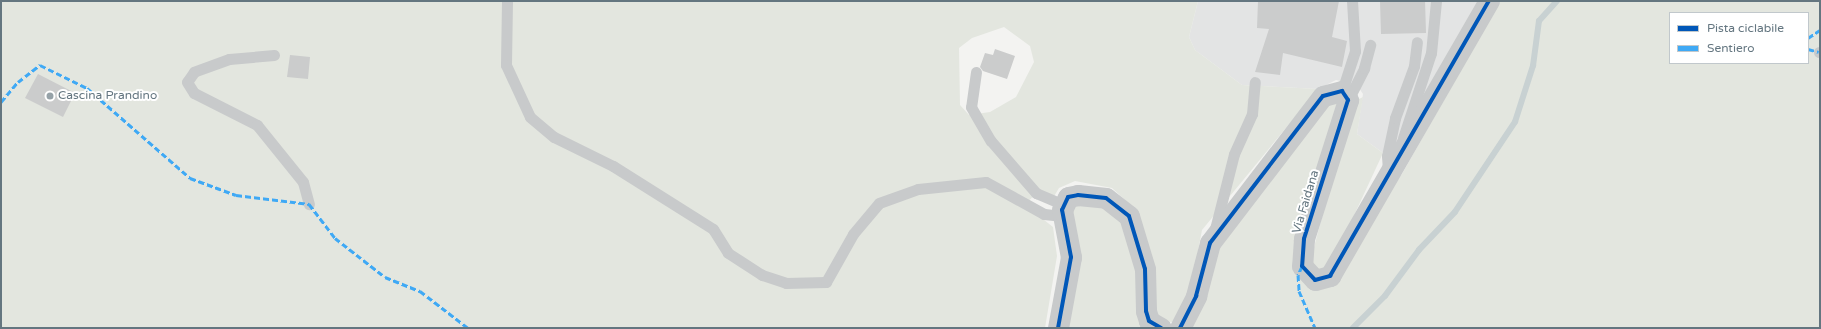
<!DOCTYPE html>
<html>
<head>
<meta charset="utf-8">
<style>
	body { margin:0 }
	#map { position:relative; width:1821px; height:329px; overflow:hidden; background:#f3f3f1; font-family:"Varela Round",sans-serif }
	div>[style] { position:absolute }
	.built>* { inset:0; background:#e3e4e4 }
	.green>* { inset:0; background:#e3e6df }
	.stream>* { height:5.5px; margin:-2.75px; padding:0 2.75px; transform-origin:2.75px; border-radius:2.75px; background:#c8d1d2 }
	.building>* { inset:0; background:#cbcccc }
	.lane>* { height:11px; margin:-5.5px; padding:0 5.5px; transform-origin:5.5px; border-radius:5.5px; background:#c8cacb }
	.street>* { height:21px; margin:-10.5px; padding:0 10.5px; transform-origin:10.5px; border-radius:10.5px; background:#c8cacb }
	.quiet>* { height:3px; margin-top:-1.5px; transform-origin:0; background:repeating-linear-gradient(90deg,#3fa9f5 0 6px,transparent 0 9px) }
	.cycleway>* { height:4px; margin:-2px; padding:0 2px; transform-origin:2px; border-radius:2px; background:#0057b8 }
	.dots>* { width:11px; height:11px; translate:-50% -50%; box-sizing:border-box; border:2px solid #fff; border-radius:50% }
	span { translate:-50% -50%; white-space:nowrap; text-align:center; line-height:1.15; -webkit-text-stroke:4px #fff; paint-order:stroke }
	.poi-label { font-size:12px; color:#647680 }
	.left { translate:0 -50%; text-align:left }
	.street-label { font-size:12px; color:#647680 }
	.frame { position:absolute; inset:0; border:2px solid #647680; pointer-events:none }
	.legend { position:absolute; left:1669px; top:12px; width:140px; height:52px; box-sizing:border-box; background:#fff; border:1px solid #c1c8cc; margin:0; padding:5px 7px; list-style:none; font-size:12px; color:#647680 }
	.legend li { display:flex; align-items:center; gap:8px; height:20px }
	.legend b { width:20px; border:1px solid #c1c8cc }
</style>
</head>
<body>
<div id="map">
	<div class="built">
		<i style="clip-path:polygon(1198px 1px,1479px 1px,1390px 158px,1357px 134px,1363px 94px,1357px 85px,1336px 80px,1318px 89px,1242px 85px,1195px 50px,1189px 37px)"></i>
	</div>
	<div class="green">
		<i style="clip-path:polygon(evenodd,1px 1px,1198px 1px,1189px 37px,1195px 50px,1242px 85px,1318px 89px,1202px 230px,1189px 299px,1178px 323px,1158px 320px,1136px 210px,1112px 188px,1075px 181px,1059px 188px,1053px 198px,1039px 190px,1025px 205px,1053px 227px,1057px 256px,1045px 328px,1px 328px,1px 1px,1004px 27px,1030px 46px,1034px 62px,1016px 97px,990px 112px,969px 115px,960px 105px,959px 48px,972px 38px,1004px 27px)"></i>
		<i style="clip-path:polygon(evenodd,1500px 1px,1820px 1px,1820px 328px,1190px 328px,1218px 251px,1328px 101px,1339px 100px,1293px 271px,1311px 287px,1402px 174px,1500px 1px,1670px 13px,1808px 13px,1808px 63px,1670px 63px,1670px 13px)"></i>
		<i style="clip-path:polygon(1363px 97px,1357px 134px,1383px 153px,1330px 267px,1320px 271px,1310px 262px,1353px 102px)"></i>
		<i style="clip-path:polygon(1071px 204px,1104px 204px,1122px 220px,1137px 269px,1145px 328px,1065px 328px)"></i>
	</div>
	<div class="stream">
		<i style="left:1353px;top:328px;width:45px;rotate:-45deg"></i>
		<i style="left:1385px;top:296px;width:57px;rotate:-53.5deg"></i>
		<i style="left:1419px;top:250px;width:52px;rotate:-46.5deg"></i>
		<i style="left:1455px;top:212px;width:108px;rotate:-56.3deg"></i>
		<i style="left:1515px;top:122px;width:59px;rotate:-72.2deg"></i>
		<i style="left:1533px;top:66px;width:45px;rotate:-82.4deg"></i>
		<i style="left:1539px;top:21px;width:27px;rotate:-48deg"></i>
	</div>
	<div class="building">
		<i style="clip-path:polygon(1258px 1px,1339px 1px,1332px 37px,1347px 41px,1342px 67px,1283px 53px,1280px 75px,1255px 72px,1269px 29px,1257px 28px)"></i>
		<i style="clip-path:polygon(1380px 1px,1425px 1px,1426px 33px,1381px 34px)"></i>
		<i style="clip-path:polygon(995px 49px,1015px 56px,1007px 79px,983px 71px,980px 67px,985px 53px,993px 55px)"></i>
		<i style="clip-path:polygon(290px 55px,310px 57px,308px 79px,287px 77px)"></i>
		<i style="clip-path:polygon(38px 74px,75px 93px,63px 117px,25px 98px)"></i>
	</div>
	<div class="lane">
		<i style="left:507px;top:1px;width:64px;rotate:90.9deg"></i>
		<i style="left:506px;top:65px;width:57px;rotate:65.2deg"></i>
		<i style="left:530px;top:117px;width:31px;rotate:40deg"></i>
		<i style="left:554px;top:137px;width:66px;rotate:26.2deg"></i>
		<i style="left:613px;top:166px;width:118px;rotate:32.2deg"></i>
		<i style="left:713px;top:229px;width:28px;rotate:58deg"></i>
		<i style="left:728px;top:253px;width:40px;rotate:32.9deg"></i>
		<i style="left:762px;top:275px;width:25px;rotate:18deg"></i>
		<i style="left:786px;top:283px;width:40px;rotate:-1.4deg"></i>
		<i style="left:826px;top:282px;width:55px;rotate:-60.6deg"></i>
		<i style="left:853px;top:234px;width:40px;rotate:-50deg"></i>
		<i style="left:879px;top:203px;width:41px;rotate:-19.7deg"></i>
		<i style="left:918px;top:189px;width:68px;rotate:-5.9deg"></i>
		<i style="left:986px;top:182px;width:66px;rotate:28.9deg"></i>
		<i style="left:1044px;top:214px;width:19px;rotate:6deg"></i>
		<i style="left:1819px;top:52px;width:1px"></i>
		<i style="left:274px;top:55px;width:45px;rotate:174.9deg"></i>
		<i style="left:229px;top:59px;width:37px;rotate:160deg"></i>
		<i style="left:194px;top:72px;width:12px;rotate:125deg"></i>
		<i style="left:187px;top:82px;width:13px;rotate:58deg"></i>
		<i style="left:194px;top:93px;width:71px;rotate:26.9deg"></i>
		<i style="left:257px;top:125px;width:73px;rotate:51.1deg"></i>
		<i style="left:303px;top:182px;width:23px;rotate:75deg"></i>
		<i style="left:976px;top:72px;width:35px;rotate:98deg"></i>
		<i style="left:971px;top:107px;width:39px;rotate:60deg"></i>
		<i style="left:991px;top:141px;width:69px;rotate:49.1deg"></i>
		<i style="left:1036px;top:193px;width:30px;rotate:23deg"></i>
		<i style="left:1342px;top:91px;width:42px;rotate:-72deg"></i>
		<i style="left:1355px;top:51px;width:50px;rotate:-93.4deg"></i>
		<i style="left:1348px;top:100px;width:36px;rotate:-63deg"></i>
		<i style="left:1364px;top:68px;width:24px;rotate:-75deg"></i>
		<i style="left:1403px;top:138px;width:89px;rotate:-71.8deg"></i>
		<i style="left:1431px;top:53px;width:52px;rotate:-84.5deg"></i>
		<i style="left:1388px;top:170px;width:14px;rotate:-94deg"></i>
		<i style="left:1387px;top:156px;width:39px;rotate:-78deg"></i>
		<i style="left:1395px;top:118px;width:55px;rotate:-69.9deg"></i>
		<i style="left:1414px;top:66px;width:24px;rotate:-83deg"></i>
		<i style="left:1214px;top:233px;width:81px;rotate:-75.8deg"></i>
		<i style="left:1234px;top:154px;width:44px;rotate:-65.8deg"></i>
		<i style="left:1252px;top:114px;width:32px;rotate:-85deg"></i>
	</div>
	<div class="street">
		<i style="left:1058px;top:328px;width:72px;rotate:-79.6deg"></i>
		<i style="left:1071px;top:257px;width:48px;rotate:-100.8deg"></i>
		<i style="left:1062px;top:210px;width:14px;rotate:-65deg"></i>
		<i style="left:1068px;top:197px;width:10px;rotate:-11deg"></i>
		<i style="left:1078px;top:195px;width:28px;rotate:6deg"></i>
		<i style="left:1106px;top:198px;width:29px;rotate:38deg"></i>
		<i style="left:1129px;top:216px;width:55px;rotate:73.2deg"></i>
		<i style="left:1145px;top:269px;width:42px;rotate:88.6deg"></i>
		<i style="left:1146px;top:311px;width:10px;rotate:73deg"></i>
		<i style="left:1149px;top:321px;width:14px;rotate:30deg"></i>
		<i style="left:1180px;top:328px;width:36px;rotate:-63deg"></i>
		<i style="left:1196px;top:296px;width:55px;rotate:-75.2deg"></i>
		<i style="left:1210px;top:243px;width:185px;rotate:-52.5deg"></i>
		<i style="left:1323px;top:96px;width:20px;rotate:-15deg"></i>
		<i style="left:1342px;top:91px;width:11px;rotate:56deg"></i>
		<i style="left:1348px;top:100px;width:146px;rotate:107.6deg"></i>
		<i style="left:1304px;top:239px;width:27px;rotate:94deg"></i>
		<i style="left:1302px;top:266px;width:19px;rotate:47deg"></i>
		<i style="left:1315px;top:280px;width:16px;rotate:-15deg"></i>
		<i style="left:1330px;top:276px;width:318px;rotate:-60deg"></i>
	</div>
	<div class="quiet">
		<i style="left:1808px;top:38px;width:14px;rotate:-34deg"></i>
		<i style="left:1808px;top:49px;width:11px;rotate:15deg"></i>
		<i style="left:1px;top:102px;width:26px;rotate:-50deg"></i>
		<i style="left:18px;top:82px;width:28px;rotate:-38deg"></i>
		<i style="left:40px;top:65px;width:52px;rotate:26.1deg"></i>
		<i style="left:87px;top:88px;width:137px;rotate:41.1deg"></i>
		<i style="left:190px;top:178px;width:49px;rotate:20.3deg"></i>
		<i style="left:236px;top:195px;width:74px;rotate:7deg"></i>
		<i style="left:309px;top:204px;width:43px;rotate:52.6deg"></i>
		<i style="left:335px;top:238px;width:63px;rotate:38deg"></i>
		<i style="left:385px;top:277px;width:38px;rotate:22deg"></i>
		<i style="left:420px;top:291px;width:61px;rotate:37.6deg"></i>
		<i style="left:1302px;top:266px;width:10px;rotate:114deg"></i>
		<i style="left:1298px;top:275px;width:16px;rotate:86deg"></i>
		<i style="left:1299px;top:291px;width:40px;rotate:66.6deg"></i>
	</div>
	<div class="cycleway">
		<i style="left:1058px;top:328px;width:72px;rotate:-79.6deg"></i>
		<i style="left:1071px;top:257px;width:48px;rotate:-100.8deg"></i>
		<i style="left:1062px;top:210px;width:14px;rotate:-65deg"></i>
		<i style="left:1068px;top:197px;width:10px;rotate:-11deg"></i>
		<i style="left:1078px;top:195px;width:28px;rotate:6deg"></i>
		<i style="left:1106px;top:198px;width:29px;rotate:38deg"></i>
		<i style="left:1129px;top:216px;width:55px;rotate:73.2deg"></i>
		<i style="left:1145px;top:269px;width:42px;rotate:88.6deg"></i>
		<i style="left:1146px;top:311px;width:10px;rotate:73deg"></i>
		<i style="left:1149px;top:321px;width:14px;rotate:30deg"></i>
		<i style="left:1180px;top:328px;width:36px;rotate:-63deg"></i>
		<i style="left:1196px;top:296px;width:55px;rotate:-75.2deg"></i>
		<i style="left:1210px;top:243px;width:185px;rotate:-52.5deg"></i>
		<i style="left:1323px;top:96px;width:20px;rotate:-15deg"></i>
		<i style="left:1342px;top:91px;width:11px;rotate:56deg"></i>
		<i style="left:1348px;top:100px;width:146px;rotate:107.6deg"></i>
		<i style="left:1304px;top:239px;width:27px;rotate:94deg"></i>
		<i style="left:1302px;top:266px;width:19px;rotate:47deg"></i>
		<i style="left:1315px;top:280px;width:16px;rotate:-15deg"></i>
		<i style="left:1330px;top:276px;width:318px;rotate:-60deg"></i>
	</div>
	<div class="dots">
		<i style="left:50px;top:96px;background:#96a2a8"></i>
	</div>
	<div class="poi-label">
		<span class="left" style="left:58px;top:96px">Cascina Prandino</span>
	</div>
	<div class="street-label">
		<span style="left:1306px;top:202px;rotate:-73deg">Via Faidana</span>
	</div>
	<div class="frame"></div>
	<ul class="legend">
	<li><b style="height:5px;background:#0057b8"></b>Pista ciclabile</li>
	<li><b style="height:5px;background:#3fa9f5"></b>Sentiero</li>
	</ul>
</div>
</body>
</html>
